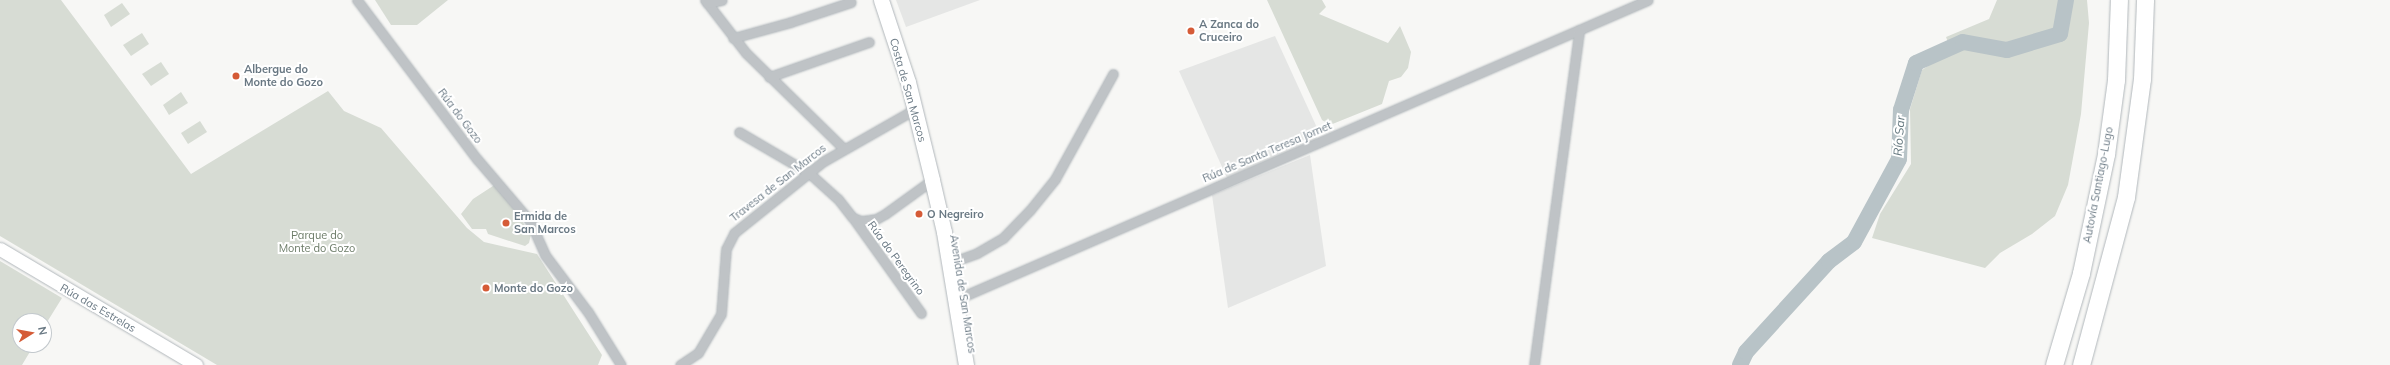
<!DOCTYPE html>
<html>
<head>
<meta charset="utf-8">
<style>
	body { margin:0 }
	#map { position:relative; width:2390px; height:365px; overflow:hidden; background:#f7f7f5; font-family:Mulish,sans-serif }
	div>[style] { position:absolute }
	.built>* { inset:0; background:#e5e6e5 }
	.green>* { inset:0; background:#d7dcd4 }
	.river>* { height:16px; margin:-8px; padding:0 8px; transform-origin:8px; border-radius:8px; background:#b8c3c7 }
	.roads { filter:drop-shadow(0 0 1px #b1b7bb) drop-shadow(0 0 1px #b1b7bb) }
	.street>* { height:9px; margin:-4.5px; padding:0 4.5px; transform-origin:4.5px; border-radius:4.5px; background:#bfc3c6 }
	.secondary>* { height:13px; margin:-6.5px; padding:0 6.5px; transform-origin:6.5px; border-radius:6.5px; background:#fff }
	.primary>* { height:15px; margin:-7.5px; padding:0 7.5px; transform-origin:7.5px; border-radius:7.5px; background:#fff }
	.highway>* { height:17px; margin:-8.5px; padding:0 8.5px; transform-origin:8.5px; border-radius:8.5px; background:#fff }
	.dots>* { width:11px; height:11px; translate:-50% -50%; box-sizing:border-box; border:2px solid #fff; border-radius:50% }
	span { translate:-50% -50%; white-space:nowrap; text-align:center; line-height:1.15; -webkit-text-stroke:4px #fff; paint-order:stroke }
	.poi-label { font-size:11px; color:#697883; font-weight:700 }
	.left { translate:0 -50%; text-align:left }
	.street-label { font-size:11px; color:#697883 }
	.park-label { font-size:11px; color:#6b7b67 }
	.water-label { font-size:12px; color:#65787f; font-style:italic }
	.north { position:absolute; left:12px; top:313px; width:40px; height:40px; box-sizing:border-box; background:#fff; border:1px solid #c3c9cd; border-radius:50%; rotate:79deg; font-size:11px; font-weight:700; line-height:16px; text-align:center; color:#697883 }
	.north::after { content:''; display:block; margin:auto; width:14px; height:18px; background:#d55b37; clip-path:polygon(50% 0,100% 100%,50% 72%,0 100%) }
</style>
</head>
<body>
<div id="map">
	<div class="built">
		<i style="clip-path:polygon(896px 0,980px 0,906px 27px)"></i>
		<i style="clip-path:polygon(1275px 36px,1319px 132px,1316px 140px,1227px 178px,1179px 71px)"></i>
		<i style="clip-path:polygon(1310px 155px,1326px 266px,1228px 308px,1212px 195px)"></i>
	</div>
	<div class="green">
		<i style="clip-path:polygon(0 0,61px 0,191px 174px,328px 91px,344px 111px,381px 128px,467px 228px,484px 242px,537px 254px,602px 355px,598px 365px,217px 365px,0 236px)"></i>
		<i style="clip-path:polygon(375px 0,448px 0,417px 25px,391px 25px)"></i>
		<i style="clip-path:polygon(1267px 0,1322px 0,1326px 7px,1319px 14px,1388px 43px,1400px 26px,1411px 52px,1408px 68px,1401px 77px,1389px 81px,1382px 104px,1330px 125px,1322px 120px)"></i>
		<i style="clip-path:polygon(1997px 0,2087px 0,2089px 23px,2081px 114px,2068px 185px,2055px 216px,2032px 234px,2000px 253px,1985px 268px,1872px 238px,1880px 214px,1911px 164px,1910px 109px,1922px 70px,1951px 50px,1946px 37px,1989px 19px)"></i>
		<i style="clip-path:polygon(122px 3px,130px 14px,111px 27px,104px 15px)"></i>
		<i style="clip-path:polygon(142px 33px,149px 44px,131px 56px,123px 45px)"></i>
		<i style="clip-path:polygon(161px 62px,169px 74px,151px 86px,142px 74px)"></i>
		<i style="clip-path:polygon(181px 92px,188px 103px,169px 115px,163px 105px)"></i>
		<i style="clip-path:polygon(200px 121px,207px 132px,188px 144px,181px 133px)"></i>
		<i style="clip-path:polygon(496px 184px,531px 234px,529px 243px,525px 246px,488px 234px,486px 229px,472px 229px,461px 214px,473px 199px)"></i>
		<i style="clip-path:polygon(0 261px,62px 298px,44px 327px,44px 321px,20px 321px,20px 345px,34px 345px,22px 365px,0 365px)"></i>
	</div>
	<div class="river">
		<i style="left:1740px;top:365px;width:14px;rotate:-65deg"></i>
		<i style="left:1746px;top:352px;width:123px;rotate:-47.6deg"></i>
		<i style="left:1829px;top:261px;width:31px;rotate:-37deg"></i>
		<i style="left:1854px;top:242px;width:94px;rotate:-61.5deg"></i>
		<i style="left:1899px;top:159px;width:49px;rotate:-87.7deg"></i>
		<i style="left:1901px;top:110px;width:49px;rotate:-72.3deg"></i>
		<i style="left:1916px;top:63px;width:51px;rotate:-24.1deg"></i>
		<i style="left:1963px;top:42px;width:45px;rotate:10.3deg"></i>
		<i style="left:2007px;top:50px;width:55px;rotate:-16.8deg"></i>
		<i style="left:2060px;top:34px;width:35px;rotate:-80deg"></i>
	</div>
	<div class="roads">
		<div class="street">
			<i style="left:357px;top:0;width:199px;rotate:53deg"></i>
			<i style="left:477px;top:159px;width:82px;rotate:49.5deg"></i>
			<i style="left:530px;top:221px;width:37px;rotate:66deg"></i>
			<i style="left:545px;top:255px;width:71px;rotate:53deg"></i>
			<i style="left:588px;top:312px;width:62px;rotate:58.1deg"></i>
			<i style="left:705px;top:0;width:67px;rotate:52.3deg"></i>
			<i style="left:746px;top:53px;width:136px;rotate:44.4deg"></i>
			<i style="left:707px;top:3px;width:15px;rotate:-11deg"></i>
			<i style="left:733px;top:38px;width:60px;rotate:-15.4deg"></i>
			<i style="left:791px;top:22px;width:63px;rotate:-18.4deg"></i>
			<i style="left:769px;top:77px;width:106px;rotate:-19.3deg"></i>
			<i style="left:739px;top:132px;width:81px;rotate:30.4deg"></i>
			<i style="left:809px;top:173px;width:39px;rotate:42deg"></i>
			<i style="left:838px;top:199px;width:23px;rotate:52deg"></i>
			<i style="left:852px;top:217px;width:10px;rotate:24deg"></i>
			<i style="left:861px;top:221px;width:15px;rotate:-8deg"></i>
			<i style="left:876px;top:219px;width:10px;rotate:-29deg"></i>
			<i style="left:885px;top:214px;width:58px;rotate:-35.9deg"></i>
			<i style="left:853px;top:218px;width:117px;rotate:54.4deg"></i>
			<i style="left:958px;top:260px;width:20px;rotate:-20deg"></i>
			<i style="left:977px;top:253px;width:30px;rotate:-30deg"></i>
			<i style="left:1003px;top:238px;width:39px;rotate:-46deg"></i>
			<i style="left:1030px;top:210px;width:40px;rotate:-51deg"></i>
			<i style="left:1055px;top:179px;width:120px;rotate:-61.1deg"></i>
			<i style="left:964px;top:296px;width:745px;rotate:-23.4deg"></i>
			<i style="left:680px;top:365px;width:22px;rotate:-34deg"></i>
			<i style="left:698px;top:353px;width:45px;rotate:-59.5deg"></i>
			<i style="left:721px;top:314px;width:65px;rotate:-85.6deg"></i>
			<i style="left:726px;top:249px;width:18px;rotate:-63deg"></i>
			<i style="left:734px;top:233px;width:115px;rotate:-38.7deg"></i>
			<i style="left:824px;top:161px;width:105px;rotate:-29.7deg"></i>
			<i style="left:1534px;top:365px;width:338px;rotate:-82.3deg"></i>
		</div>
		<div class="secondary">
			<i style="left:0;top:249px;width:228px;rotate:30.6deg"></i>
		</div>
		<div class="primary">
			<i style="left:881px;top:0;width:86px;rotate:71.8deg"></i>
			<i style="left:908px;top:82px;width:101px;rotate:76.2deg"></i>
			<i style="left:932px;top:180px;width:53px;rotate:77deg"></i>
			<i style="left:944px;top:232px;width:135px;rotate:80.6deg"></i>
		</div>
		<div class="highway">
			<i style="left:2054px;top:365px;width:96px;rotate:-73.6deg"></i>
			<i style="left:2081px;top:273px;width:122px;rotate:-78.1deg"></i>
			<i style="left:2106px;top:154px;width:75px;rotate:-82.3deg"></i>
			<i style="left:2116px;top:80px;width:80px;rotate:-87.9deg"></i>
			<i style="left:2081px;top:365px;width:174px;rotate:-75deg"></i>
			<i style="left:2126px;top:197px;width:119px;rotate:-82.3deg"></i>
			<i style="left:2142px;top:79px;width:79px;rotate:-87.8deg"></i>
		</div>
	</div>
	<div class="dots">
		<i style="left:1191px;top:31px;background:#d55b37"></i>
		<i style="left:236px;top:76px;background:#d55b37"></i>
		<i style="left:919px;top:214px;background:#d55b37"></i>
		<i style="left:506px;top:223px;background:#d55b37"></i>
		<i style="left:486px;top:288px;background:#d55b37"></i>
	</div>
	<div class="poi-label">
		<span class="left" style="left:1199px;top:31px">A Zanca do<br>Cruceiro</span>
		<span class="left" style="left:244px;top:76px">Albergue do<br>Monte do Gozo</span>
		<span class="left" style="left:927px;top:214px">O Negreiro</span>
		<span class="left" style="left:514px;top:223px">Ermida de<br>San Marcos</span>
		<span class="left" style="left:494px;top:288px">Monte do Gozo</span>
	</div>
	<div class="street-label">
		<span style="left:908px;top:90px;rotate:74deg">Costa de San Marcos</span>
		<span style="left:460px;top:116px;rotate:53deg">Rúa do Gozo</span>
		<span style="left:1267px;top:152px;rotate:-23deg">Rúa de Santa Teresa Jornet</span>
		<span style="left:778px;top:183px;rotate:-38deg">Travesa de San Marcos</span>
		<span style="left:2098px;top:185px;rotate:-79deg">Autovía Santiago-Lugo</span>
		<span style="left:896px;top:258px;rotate:54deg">Rúa do Peregrino</span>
		<span style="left:963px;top:294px;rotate:81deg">Avenida de San Marcos</span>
		<span style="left:98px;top:308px;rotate:30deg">Rúa das Estrelas</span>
	</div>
	<div class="park-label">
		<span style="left:317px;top:242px">Parque do<br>Monte do Gozo</span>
	</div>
	<div class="water-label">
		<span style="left:1899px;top:136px;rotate:-86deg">Río Sar</span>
	</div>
	<div class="north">N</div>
</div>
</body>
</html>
